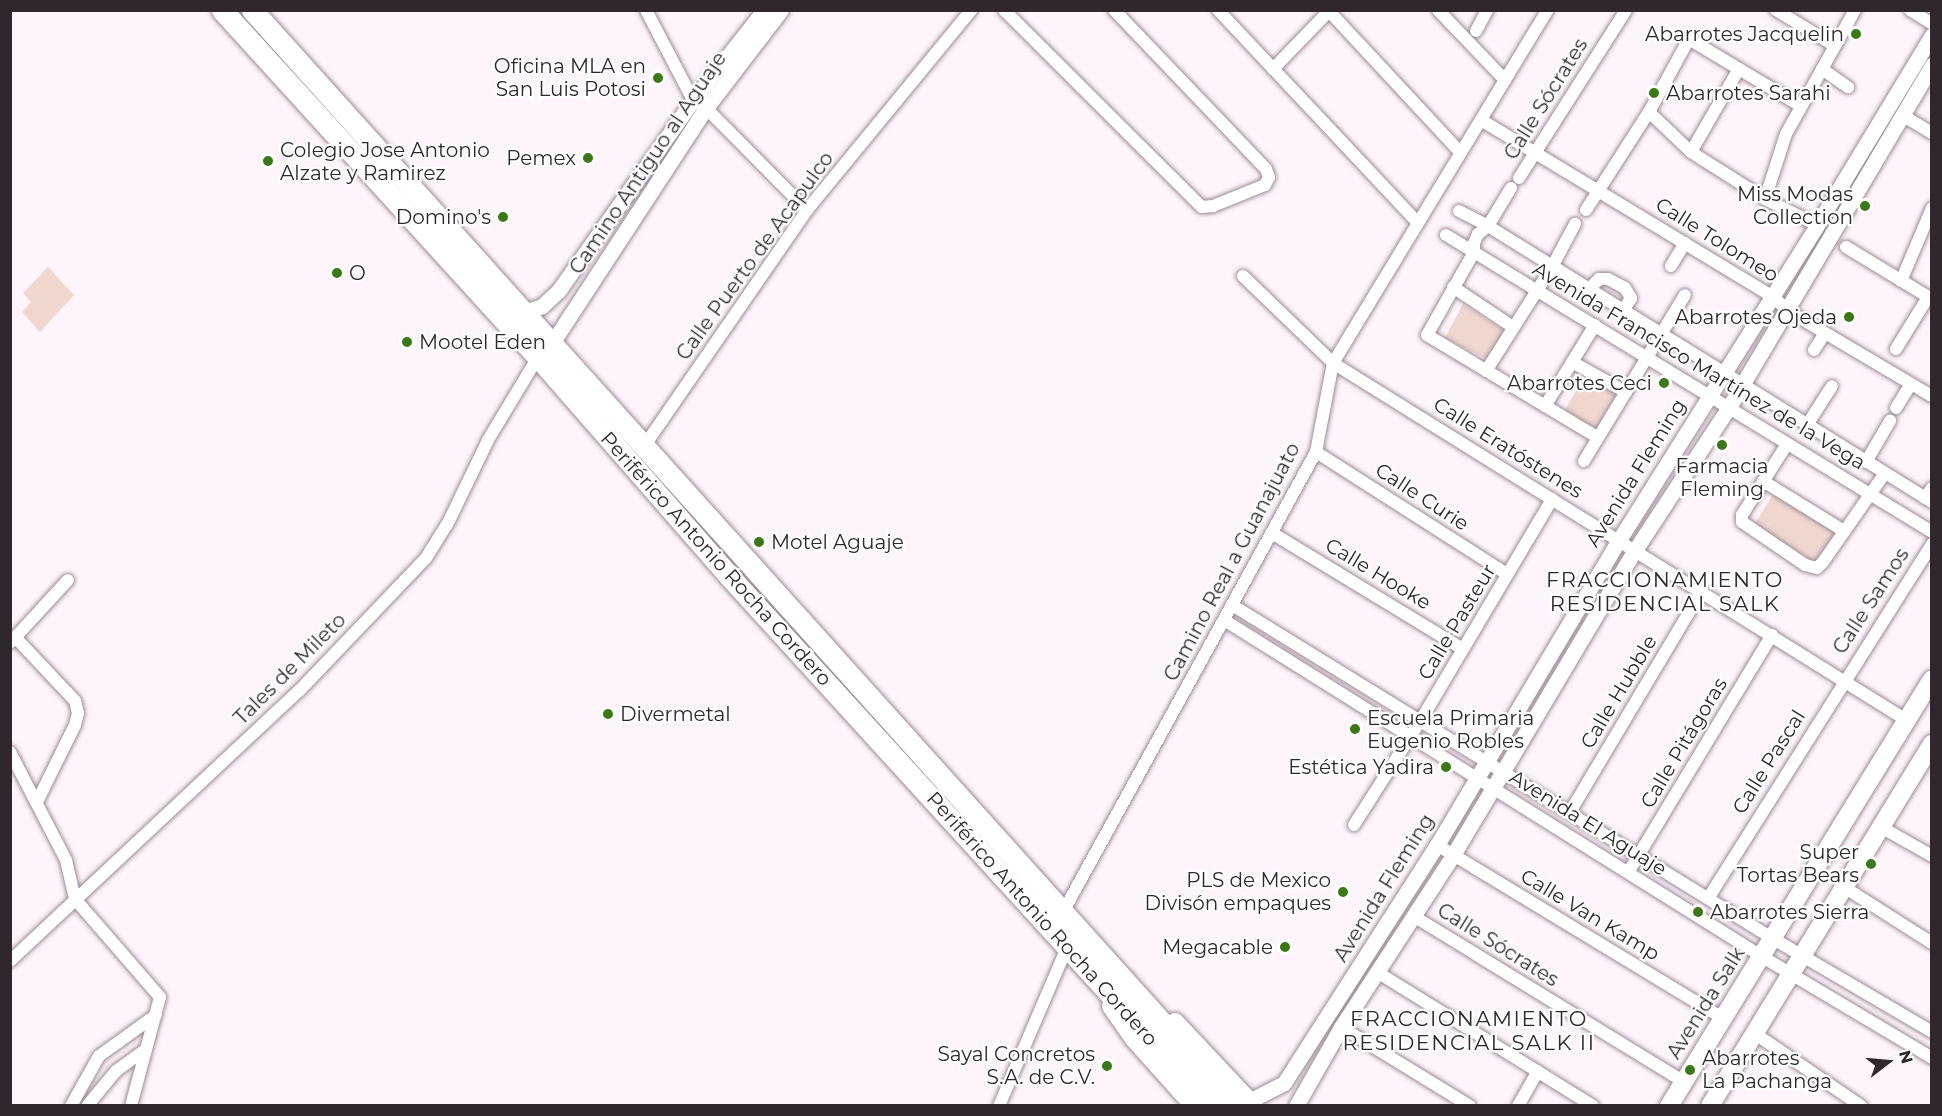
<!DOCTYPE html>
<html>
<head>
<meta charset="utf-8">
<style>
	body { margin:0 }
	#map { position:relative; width:1942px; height:1116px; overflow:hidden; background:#fdf5fb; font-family:Montserrat,sans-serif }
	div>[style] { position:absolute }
	.green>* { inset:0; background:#efd6ce }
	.roads { filter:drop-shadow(0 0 2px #9d8a98) drop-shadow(0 0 2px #9d8a98) }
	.minor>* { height:12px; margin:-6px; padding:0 6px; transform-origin:6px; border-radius:6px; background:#fff }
	.tertiary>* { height:15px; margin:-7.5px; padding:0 7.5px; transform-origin:7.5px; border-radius:7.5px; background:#fff }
	.secondary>* { height:18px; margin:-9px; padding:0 9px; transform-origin:9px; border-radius:9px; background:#fff }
	.trunk>* { height:21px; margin:-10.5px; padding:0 10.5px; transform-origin:10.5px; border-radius:10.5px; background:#fff }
	.dots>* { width:16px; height:16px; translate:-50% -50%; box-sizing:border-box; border:3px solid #fff; border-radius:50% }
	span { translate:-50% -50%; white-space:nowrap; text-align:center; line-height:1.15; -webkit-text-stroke:4.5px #fff; paint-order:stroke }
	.poi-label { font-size:20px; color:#2f272d }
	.right { translate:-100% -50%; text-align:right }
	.left { translate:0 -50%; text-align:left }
	.street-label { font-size:20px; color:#2f272d }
	.neighbourhood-label { font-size:21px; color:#2f272d; letter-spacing:1.5px }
	.frame { position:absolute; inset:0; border:12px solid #2f272d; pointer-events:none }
	.north { position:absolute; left:1858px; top:1032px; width:60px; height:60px; -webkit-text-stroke:4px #fff; paint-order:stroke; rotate:74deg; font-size:16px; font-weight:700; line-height:24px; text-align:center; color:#2f272d }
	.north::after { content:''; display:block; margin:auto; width:21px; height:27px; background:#2f272d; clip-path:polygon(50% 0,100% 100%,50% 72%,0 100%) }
</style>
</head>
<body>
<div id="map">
	<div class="green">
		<i style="clip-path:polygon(48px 267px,74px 295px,40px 332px,22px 312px,31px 302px,23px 293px)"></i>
		<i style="clip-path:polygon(1463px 304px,1507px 332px,1491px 361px,1445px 338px)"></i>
		<i style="clip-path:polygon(1585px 376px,1616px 394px,1597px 429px,1564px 411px)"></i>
		<i style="clip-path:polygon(1774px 493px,1836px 530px,1817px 564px,1754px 525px)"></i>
	</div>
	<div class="roads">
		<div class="minor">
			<i style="left:646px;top:10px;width:102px;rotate:62.4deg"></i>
			<i style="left:693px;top:100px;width:15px;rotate:32deg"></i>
			<i style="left:706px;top:108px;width:144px;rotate:45.3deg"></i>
			<i style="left:1004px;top:10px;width:279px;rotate:44.9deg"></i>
			<i style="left:1202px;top:207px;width:11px;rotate:-5deg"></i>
			<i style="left:1213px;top:206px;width:56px;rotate:-22deg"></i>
			<i style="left:1265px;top:185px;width:9px;rotate:-63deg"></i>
			<i style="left:1269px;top:177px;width:9px;rotate:-111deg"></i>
			<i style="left:1266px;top:169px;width:220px;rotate:-133.7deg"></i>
			<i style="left:1218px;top:10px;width:291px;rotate:46.8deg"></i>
			<i style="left:1328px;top:10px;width:195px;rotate:47.1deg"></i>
			<i style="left:1438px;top:10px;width:97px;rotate:46.3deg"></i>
			<i style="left:1776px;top:10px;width:69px;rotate:31.4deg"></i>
			<i style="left:1910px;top:10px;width:26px;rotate:32deg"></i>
			<i style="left:1476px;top:31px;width:24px;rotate:-62deg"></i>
			<i style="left:1273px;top:69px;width:82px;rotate:-46deg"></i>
			<i style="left:1822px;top:69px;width:32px;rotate:35deg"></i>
			<i style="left:1649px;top:112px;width:58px;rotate:43.6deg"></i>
			<i style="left:1691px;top:152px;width:88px;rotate:32.4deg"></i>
			<i style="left:1765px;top:199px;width:58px;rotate:26.6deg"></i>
			<i style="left:1902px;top:115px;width:35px;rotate:31deg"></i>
			<i style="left:1481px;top:120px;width:340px;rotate:31.2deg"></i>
			<i style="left:1772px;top:296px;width:22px;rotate:43deg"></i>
			<i style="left:1788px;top:311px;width:167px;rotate:30.6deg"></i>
			<i style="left:1691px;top:152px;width:96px;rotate:-60deg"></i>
			<i style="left:1519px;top:178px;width:199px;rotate:-57.5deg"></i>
			<i style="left:1511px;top:188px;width:44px;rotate:121.2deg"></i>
			<i style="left:1488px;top:226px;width:13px;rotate:141deg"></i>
			<i style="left:1478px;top:234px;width:10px;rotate:114deg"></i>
			<i style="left:1474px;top:243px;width:9px;rotate:90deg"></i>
			<i style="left:1474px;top:252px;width:95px;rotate:119.5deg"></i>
			<i style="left:1427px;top:335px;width:198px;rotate:31deg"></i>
			<i style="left:1765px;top:199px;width:68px;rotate:-72.1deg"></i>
			<i style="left:1786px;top:134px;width:142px;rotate:-60.9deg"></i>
			<i style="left:1586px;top:210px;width:117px;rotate:-57.3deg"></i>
			<i style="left:1649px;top:112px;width:83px;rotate:-61.3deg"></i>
			<i style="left:1689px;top:39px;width:131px;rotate:30.9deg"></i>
			<i style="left:1459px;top:211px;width:33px;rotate:27deg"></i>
			<i style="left:1488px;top:226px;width:523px;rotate:31.87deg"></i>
			<i style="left:1446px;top:235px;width:570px;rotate:31.43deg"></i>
			<i style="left:1846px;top:247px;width:100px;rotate:31.2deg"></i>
			<i style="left:1671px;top:266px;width:27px;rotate:-59deg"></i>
			<i style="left:1243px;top:276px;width:125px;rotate:44deg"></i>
			<i style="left:1333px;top:363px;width:675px;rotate:31.92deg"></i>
			<i style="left:1901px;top:281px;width:79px;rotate:-67deg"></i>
			<i style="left:1453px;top:287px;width:72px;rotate:33.7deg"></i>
			<i style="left:1588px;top:290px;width:16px;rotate:-45deg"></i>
			<i style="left:1599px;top:279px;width:9px"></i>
			<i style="left:1608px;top:279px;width:19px;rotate:28deg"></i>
			<i style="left:1625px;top:288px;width:12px;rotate:59deg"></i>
			<i style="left:1631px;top:298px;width:15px;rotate:122deg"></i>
			<i style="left:1896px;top:349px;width:61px;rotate:-58.4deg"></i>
			<i style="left:1814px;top:350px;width:20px;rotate:-57deg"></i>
			<i style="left:1572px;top:362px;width:62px;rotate:29.1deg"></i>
			<i style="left:1486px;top:371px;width:123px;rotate:-57.6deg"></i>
			<i style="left:1552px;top:267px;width:49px;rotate:-61.9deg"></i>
			<i style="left:1545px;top:406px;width:95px;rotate:-58.3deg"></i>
			<i style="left:1896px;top:408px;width:28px;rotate:-58deg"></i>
			<i style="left:1807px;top:425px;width:46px;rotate:-57.3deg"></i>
			<i style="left:1787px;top:444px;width:84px;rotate:122.4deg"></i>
			<i style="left:1742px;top:515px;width:7px;rotate:90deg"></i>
			<i style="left:1742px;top:522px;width:76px;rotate:34.3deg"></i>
			<i style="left:1805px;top:565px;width:12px;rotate:14deg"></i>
			<i style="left:1817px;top:568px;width:8px;rotate:-45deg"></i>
			<i style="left:1823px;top:562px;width:108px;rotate:-55.1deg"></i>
			<i style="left:645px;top:445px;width:285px;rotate:-55.4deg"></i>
			<i style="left:807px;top:210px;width:259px;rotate:-50.6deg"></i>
			<i style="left:1316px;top:452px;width:227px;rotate:32.6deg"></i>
			<i style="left:1584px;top:461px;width:194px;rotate:-58.7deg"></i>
			<i style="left:1866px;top:462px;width:48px;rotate:-59.7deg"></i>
			<i style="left:1763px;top:481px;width:95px;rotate:31.7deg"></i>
			<i style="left:1925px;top:498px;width:12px;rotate:-55deg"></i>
			<i style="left:1272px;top:533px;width:223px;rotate:31.3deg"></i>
			<i style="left:1232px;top:605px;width:634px;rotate:31.66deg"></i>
			<i style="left:1772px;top:938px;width:186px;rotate:30.4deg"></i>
			<i style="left:1224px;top:620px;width:633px;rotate:32.03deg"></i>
			<i style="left:1761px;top:956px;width:199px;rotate:30.8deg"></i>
			<i style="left:15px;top:637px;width:88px;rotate:46.8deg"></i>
			<i style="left:75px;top:701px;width:12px;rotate:76deg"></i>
			<i style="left:78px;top:713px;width:12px;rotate:104deg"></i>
			<i style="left:75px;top:725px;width:86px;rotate:116.3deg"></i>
			<i style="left:11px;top:642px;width:84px;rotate:-47.4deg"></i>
			<i style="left:10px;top:752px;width:122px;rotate:62.6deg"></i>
			<i style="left:66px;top:860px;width:40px;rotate:77deg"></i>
			<i style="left:75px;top:899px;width:130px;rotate:49.1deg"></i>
			<i style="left:160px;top:997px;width:113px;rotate:104.9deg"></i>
			<i style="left:1570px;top:812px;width:257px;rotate:-59.2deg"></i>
			<i style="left:1354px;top:825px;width:125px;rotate:-57.5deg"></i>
			<i style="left:1421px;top:720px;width:257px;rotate:-59.3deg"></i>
			<i style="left:1881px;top:827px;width:59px;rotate:29.6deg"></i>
			<i style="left:1437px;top:845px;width:334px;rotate:31.2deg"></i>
			<i style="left:1629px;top:871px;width:276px;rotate:-58.8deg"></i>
			<i style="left:1844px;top:887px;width:104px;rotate:32.5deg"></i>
			<i style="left:1709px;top:897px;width:418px;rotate:-57.7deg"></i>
			<i style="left:1063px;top:912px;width:525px;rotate:-61.19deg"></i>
			<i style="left:1316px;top:452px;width:91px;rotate:-79.2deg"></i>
			<i style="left:1333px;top:363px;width:413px;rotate:-58.7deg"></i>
			<i style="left:1415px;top:917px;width:316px;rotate:31.5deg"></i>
			<i style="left:10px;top:961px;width:396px;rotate:-43.1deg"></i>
			<i style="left:299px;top:691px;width:184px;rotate:-46.3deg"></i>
			<i style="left:426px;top:558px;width:39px;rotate:-58deg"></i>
			<i style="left:447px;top:525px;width:94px;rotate:-64.2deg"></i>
			<i style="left:488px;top:440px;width:97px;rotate:-58.9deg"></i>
			<i style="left:1377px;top:972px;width:254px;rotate:31.8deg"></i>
			<i style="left:1341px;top:1027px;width:151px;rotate:31.5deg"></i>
			<i style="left:1754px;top:1033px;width:130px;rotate:34.3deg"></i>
			<i style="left:71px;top:1106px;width:57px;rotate:-60.8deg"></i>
			<i style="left:99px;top:1056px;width:70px;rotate:-35.7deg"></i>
			<i style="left:87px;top:1106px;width:45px;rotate:-50.4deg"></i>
			<i style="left:116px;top:1071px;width:37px;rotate:-36deg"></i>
			<i style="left:999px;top:1106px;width:173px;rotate:-66.8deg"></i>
			<i style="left:1518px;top:1106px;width:40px;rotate:-60.3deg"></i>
		</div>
		<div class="tertiary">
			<i style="left:524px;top:312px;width:19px;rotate:-18deg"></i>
			<i style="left:542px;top:306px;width:23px;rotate:-43deg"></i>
			<i style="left:559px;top:290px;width:232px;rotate:-54.8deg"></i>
			<i style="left:693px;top:100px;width:115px;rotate:-51.7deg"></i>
			<i style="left:552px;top:343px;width:281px;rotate:-56.8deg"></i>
			<i style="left:706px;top:108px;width:123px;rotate:-52.6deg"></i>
			<i style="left:1249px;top:1101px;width:39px;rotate:-27deg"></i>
			<i style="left:1284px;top:1083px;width:283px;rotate:-57.3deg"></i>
			<i style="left:1437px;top:845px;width:355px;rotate:-59.2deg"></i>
			<i style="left:1619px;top:540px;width:372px;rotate:-57.8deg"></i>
			<i style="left:1817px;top:225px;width:222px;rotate:-58.8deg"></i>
			<i style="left:1296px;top:1106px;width:91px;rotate:-60.3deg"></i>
			<i style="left:1341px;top:1027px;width:205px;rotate:-56.9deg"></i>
			<i style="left:1453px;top:855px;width:355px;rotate:-59.2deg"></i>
			<i style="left:1635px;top:550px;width:171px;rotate:-56.7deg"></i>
			<i style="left:1729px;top:407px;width:398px;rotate:-59.3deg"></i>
		</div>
		<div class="secondary">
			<i style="left:1111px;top:1006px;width:40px;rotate:55.1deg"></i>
			<i style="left:1134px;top:1039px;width:90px;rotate:48.2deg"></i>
			<i style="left:1175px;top:1022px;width:115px;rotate:46.8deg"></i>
			<i style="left:1669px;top:1106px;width:501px;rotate:-58.37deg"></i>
			<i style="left:1710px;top:1106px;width:425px;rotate:-58.5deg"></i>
		</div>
		<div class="trunk">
			<i style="left:222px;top:10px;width:469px;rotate:47.7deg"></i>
			<i style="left:538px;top:357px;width:291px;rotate:48.9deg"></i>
			<i style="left:729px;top:576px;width:717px;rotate:47.66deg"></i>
			<i style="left:252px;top:10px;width:1474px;rotate:48.05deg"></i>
		</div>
	</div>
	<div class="dots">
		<i style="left:1856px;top:34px;background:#3a7916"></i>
		<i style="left:658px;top:78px;background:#3a7916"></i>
		<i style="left:1654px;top:93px;background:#3a7916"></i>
		<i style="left:588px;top:158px;background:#3a7916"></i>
		<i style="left:268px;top:161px;background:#3a7916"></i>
		<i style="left:1865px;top:206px;background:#3a7916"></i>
		<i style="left:503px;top:217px;background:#3a7916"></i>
		<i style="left:337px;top:273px;background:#3a7916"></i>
		<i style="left:1849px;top:317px;background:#3a7916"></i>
		<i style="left:407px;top:342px;background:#3a7916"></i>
		<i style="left:1664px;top:383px;background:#3a7916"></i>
		<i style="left:1722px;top:445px;background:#3a7916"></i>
		<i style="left:759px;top:542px;background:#3a7916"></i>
		<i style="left:608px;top:714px;background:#3a7916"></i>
		<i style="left:1355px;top:729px;background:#3a7916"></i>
		<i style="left:1446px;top:767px;background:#3a7916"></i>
		<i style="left:1871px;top:864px;background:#3a7916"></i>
		<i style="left:1343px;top:892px;background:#3a7916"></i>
		<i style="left:1698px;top:912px;background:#3a7916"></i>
		<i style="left:1285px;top:947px;background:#3a7916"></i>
		<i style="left:1107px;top:1066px;background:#3a7916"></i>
		<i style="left:1690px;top:1070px;background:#3a7916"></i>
	</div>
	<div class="poi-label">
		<span class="right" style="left:1844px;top:34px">Abarrotes Jacquelin</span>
		<span class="right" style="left:646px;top:78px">Oficina MLA en<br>San Luis Potosi</span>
		<span class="left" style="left:1666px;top:93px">Abarrotes Sarahi</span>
		<span class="left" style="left:280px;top:162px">Colegio Jose Antonio<br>Alzate y Ramirez</span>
		<span class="right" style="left:576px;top:158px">Pemex</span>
		<span class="right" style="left:1853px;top:206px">Miss Modas<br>Collection</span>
		<span class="right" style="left:491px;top:217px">Domino's</span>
		<span class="left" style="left:349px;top:273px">O</span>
		<span class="right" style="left:1837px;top:317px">Abarrotes Ojeda</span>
		<span class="left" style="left:419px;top:342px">Mootel Eden</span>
		<span class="right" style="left:1652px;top:383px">Abarrotes Ceci</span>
		<span style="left:1722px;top:478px">Farmacia<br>Fleming</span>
		<span class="left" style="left:771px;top:542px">Motel Aguaje</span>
		<span class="left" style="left:620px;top:714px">Divermetal</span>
		<span class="left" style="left:1367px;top:730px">Escuela Primaria<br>Eugenio Robles</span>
		<span class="right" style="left:1434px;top:767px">Estética Yadira</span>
		<span class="right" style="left:1859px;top:864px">Super<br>Tortas Bears</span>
		<span class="right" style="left:1331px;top:892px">PLS de Mexico<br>Divisón empaques</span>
		<span class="left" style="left:1710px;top:912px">Abarrotes Sierra</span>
		<span class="right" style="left:1273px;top:947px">Megacable</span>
		<span class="right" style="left:1095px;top:1066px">Sayal Concretos<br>S.A. de C.V.</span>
		<span class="left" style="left:1702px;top:1070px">Abarrotes<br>La Pachanga</span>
	</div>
	<div class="street-label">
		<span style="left:1546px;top:99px;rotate:-58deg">Calle Sócrates</span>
		<span style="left:648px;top:163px;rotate:-56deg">Camino Antiguo al Aguaje</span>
		<span style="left:1717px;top:240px;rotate:32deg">Calle Tolomeo</span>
		<span style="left:755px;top:256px;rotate:-54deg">Calle Puerto de Acapulco</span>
		<span style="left:1699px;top:366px;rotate:31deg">Avenida Francisco Martínez de la Vega</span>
		<span style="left:1508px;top:448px;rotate:32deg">Calle Eratóstenes</span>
		<span style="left:1636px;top:473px;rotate:-58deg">Avenida Fleming</span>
		<span style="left:1422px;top:497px;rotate:33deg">Calle Curie</span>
		<span style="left:716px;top:559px;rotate:48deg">Periférico Antonio Rocha Cordero</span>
		<span style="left:1232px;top:562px;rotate:-62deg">Camino Real a Guanajuato</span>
		<span style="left:1378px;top:574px;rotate:31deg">Calle Hooke</span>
		<span style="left:1871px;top:601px;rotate:-57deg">Calle Samos</span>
		<span style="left:1457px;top:622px;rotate:-59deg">Calle Pasteur</span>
		<span style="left:290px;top:669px;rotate:-45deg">Tales de Mileto</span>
		<span style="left:1619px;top:692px;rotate:-59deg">Calle Hubble</span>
		<span style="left:1684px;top:743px;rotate:-59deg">Calle Pitágoras</span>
		<span style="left:1769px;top:762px;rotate:-58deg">Calle Pascal</span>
		<span style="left:1588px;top:823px;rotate:32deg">Avenida El Aguaje</span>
		<span style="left:1384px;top:888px;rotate:-58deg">Avenida Fleming</span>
		<span style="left:1590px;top:915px;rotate:31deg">Calle Van Kamp</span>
		<span style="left:1042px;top:919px;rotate:48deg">Periférico Antonio Rocha Cordero</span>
		<span style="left:1498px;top:945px;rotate:32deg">Calle Sócrates</span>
		<span style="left:1706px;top:1003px;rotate:-58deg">Avenida Salk</span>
	</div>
	<div class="neighbourhood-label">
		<span style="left:1665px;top:592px">FRACCIONAMIENTO<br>RESIDENCIAL SALK</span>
		<span style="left:1469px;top:1031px">FRACCIONAMIENTO<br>RESIDENCIAL SALK II</span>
	</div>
	<div class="frame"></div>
	<div class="north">N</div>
</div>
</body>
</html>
